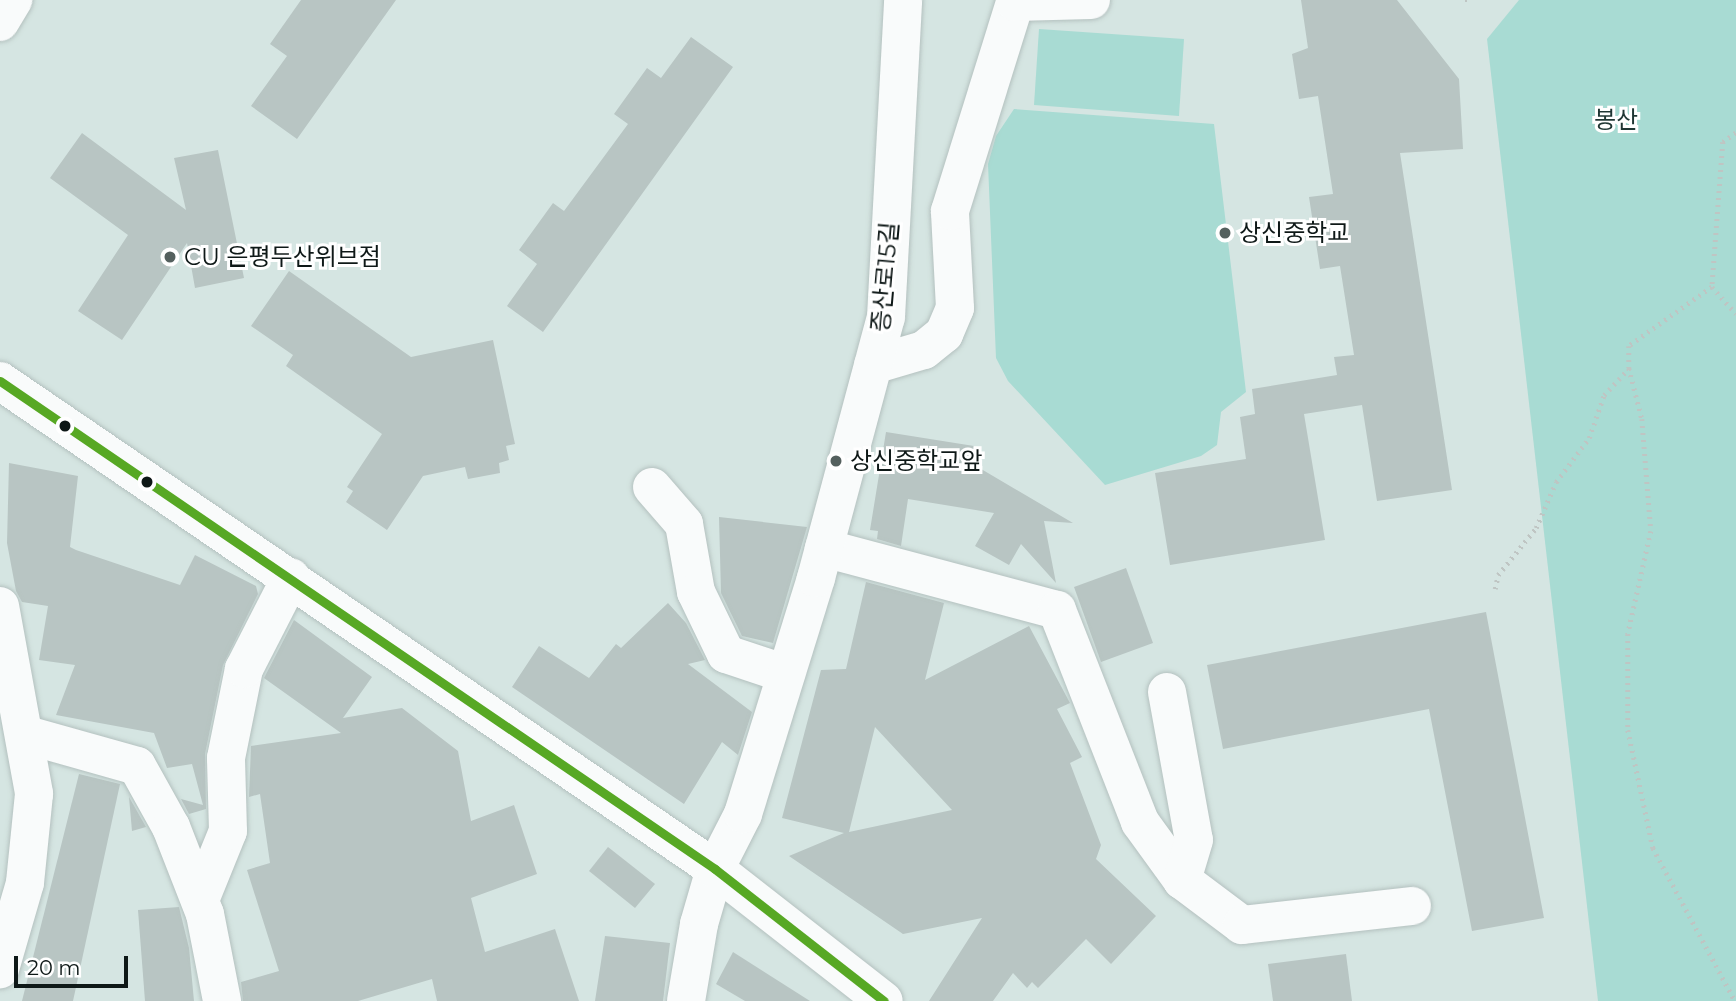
<!DOCTYPE html>
<html>
<head>
<meta charset="utf-8">
<style>
	body { margin:0 }
	#map { position:relative; width:1736px; height:1001px; overflow:hidden; background:#d5e5e2; font-family:Montserrat,"Noto Sans KR",sans-serif }
	div>[style] { position:absolute }
	.green>* { inset:0; background:#a8dbd3 }
	.building>* { inset:0; background:#b8c5c3 }
	.path>* { height:4.5px; margin-top:-2.25px; transform-origin:0; background:repeating-linear-gradient(90deg,#bfc5c3 0 2px,transparent 0 7px) }
	.roads { filter:drop-shadow(0 0 2px #b4c1bf) drop-shadow(0 0 2px #b4c1bf) }
	.minor>* { height:38px; margin:-19px; padding:0 19px; transform-origin:19px; border-radius:19px; background:#f9fbfb }
	.major>* { height:38px; margin:-19px; padding:0 19px; transform-origin:19px; border-radius:19px; background:#f9fbfb }
	.bus-1>* { height:9px; margin:-4.5px; padding:0 4.5px; transform-origin:4.5px; border-radius:4.5px; background:#57a824 }
	.dots>* { width:19px; height:19px; translate:-50% -50%; box-sizing:border-box; border:4px solid #fff; border-radius:50% }
	span { translate:-50% -50%; white-space:nowrap; text-align:center; line-height:1.15; -webkit-text-stroke:6px #fff; paint-order:stroke }
	.park-label { font-size:24px; color:#1f3633 }
	.poi-label { font-size:24px; color:#0e1817 }
	.left { translate:0 -50%; text-align:left }
	.street-label { font-size:24px; color:#0e1817 }
	.scale { position:absolute; left:14px; top:956px; width:114px; height:32px; box-sizing:border-box; border:4px solid #0e1817; border-top:0; padding-left:9px; font-size:21px; line-height:24px; white-space:nowrap; color:#0e1817; -webkit-text-stroke:5px #fff; paint-order:stroke }
</style>
</head>
<body>
<div id="map">
	<div class="green">
		<i style="clip-path:polygon(1519px 0,1736px 0,1736px 1001px,1598px 1001px,1487px 39px)"></i>
		<i style="clip-path:polygon(1039px 29px,1184px 39px,1179px 116px,1034px 105px)"></i>
		<i style="clip-path:polygon(1014px 109px,1214px 124px,1246px 392px,1221px 412px,1217px 445px,1201px 456px,1105px 485px,1008px 381px,996px 358px,988px 164px,996px 136px)"></i>
	</div>
	<div class="building">
		<i style="clip-path:polygon(301px 0,396px 0,297px 139px,251px 106px,287px 56px,270px 44px)"></i>
		<i style="clip-path:polygon(1301px 0,1397px 0,1459px 79px,1463px 149px,1400px 153px,1452px 490px,1377px 501px,1362px 405px,1304px 414px,1325px 540px,1170px 565px,1155px 473px,1246px 459px,1240px 417px,1255px 414px,1252px 389px,1337px 375px,1334px 357px,1354px 355px,1340px 266px,1320px 269px,1309px 197px,1333px 194px,1318px 96px,1299px 99px,1292px 54px,1308px 48px)"></i>
		<i style="clip-path:polygon(691px 37px,733px 67px,543px 332px,507px 306px,537px 264px,519px 250px,553px 203px,564px 211px,628px 124px,614px 114px,647px 68px,661px 78px)"></i>
		<i style="clip-path:polygon(82px 133px,186px 210px,174px 158px,218px 150px,244px 278px,195px 288px,187px 243px,122px 340px,78px 311px,128px 235px,50px 178px)"></i>
		<i style="clip-path:polygon(289px 271px,411px 357px,493px 340px,515px 444px,506px 446px,509px 460px,499px 463px,500px 473px,468px 479px,465px 467px,423px 476px,387px 530px,346px 502px,353px 491px,347px 487px,382px 434px,286px 366px,293px 355px,251px 326px)"></i>
		<i style="clip-path:polygon(886px 432px,974px 446px,971px 463px,1073px 523px,1044px 521px,1056px 583px,1021px 544px,1009px 565px,975px 546px,994px 513px,908px 499px,901px 546px,877px 539px,878px 531px,870px 530px)"></i>
		<i style="clip-path:polygon(9px 463px,78px 476px,70px 547px,76px 550px,180px 585px,195px 555px,256px 586px,258px 594px,223px 665px,205px 754px,206px 809px,189px 814px,181px 799px,203px 805px,192px 764px,167px 768px,154px 733px,56px 715px,75px 665px,39px 660px,48px 606px,22px 602px,16px 591px,7px 543px)"></i>
		<i style="clip-path:polygon(719px 517px,807px 527px,773px 643px,742px 636px,721px 593px)"></i>
		<i style="clip-path:polygon(1126px 568px,1153px 643px,1101px 662px,1074px 587px)"></i>
		<i style="clip-path:polygon(evenodd,866px 582px,944px 603px,925px 680px,1029px 626px,1070px 703px,1057px 709px,1082px 757px,1070px 763px,1101px 845px,1096px 859px,1156px 916px,1111px 964px,1086px 939px,1038px 988px,1032px 982px,1027px 988px,1013px 973px,993px 1001px,929px 1001px,982px 918px,903px 934px,789px 856px,844px 833px,782px 818px,821px 670px,846px 669px,866px 582px,875px 727px,952px 810px,849px 832px,875px 727px)"></i>
		<i style="clip-path:polygon(668px 603px,686px 623px,705px 660px,688px 664px,752px 712px,738px 755px,722px 742px,684px 804px,512px 687px,539px 646px,589px 678px,616px 644px,621px 648px)"></i>
		<i style="clip-path:polygon(1486px 612px,1544px 918px,1472px 931px,1429px 709px,1223px 749px,1207px 665px)"></i>
		<i style="clip-path:polygon(294px 620px,372px 677px,343px 718px,402px 708px,458px 751px,471px 821px,514px 805px,537px 874px,471px 898px,485px 952px,555px 929px,579px 1001px,437px 1001px,432px 979px,358px 1001px,243px 1001px,241px 982px,279px 971px,247px 870px,270px 863px,260px 794px,249px 797px,251px 746px,341px 733px,264px 678px)"></i>
		<i style="clip-path:polygon(79px 774px,120px 784px,73px 1001px,22px 1001px)"></i>
		<i style="clip-path:polygon(129px 797px,146px 827px,132px 831px)"></i>
		<i style="clip-path:polygon(608px 847px,655px 884px,635px 908px,589px 871px)"></i>
		<i style="clip-path:polygon(179px 907px,189px 948px,194px 1001px,145px 1001px,138px 910px)"></i>
		<i style="clip-path:polygon(605px 936px,670px 943px,663px 1001px,595px 1001px)"></i>
		<i style="clip-path:polygon(733px 952px,810px 1001px,745px 1001px,716px 984px)"></i>
		<i style="clip-path:polygon(1346px 954px,1352px 1001px,1273px 1001px,1268px 964px)"></i>
	</div>
	<div class="path">
		<i style="left:1465px;top:0;width:4px"></i>
		<i style="left:1736px;top:133px;width:16px;rotate:145deg"></i>
		<i style="left:1723px;top:142px;width:145px;rotate:94.3deg"></i>
		<i style="left:1712px;top:287px;width:36px;rotate:48deg"></i>
		<i style="left:1712px;top:287px;width:102px;rotate:144.6deg"></i>
		<i style="left:1629px;top:346px;width:22px;rotate:90deg"></i>
		<i style="left:1629px;top:368px;width:53px;rotate:75.7deg"></i>
		<i style="left:1642px;top:419px;width:112px;rotate:85.4deg"></i>
		<i style="left:1651px;top:531px;width:106px;rotate:102.6deg"></i>
		<i style="left:1628px;top:634px;width:96px;rotate:90deg"></i>
		<i style="left:1628px;top:730px;width:121px;rotate:78deg"></i>
		<i style="left:1653px;top:848px;width:174px;rotate:61.8deg"></i>
		<i style="left:1495px;top:589px;width:14px;rotate:-78deg"></i>
		<i style="left:1498px;top:575px;width:60px;rotate:-51deg"></i>
		<i style="left:1536px;top:528px;width:50px;rotate:-66.5deg"></i>
		<i style="left:1556px;top:482px;width:55px;rotate:-53.1deg"></i>
		<i style="left:1589px;top:438px;width:46px;rotate:-70.8deg"></i>
		<i style="left:1604px;top:395px;width:37px;rotate:-47deg"></i>
	</div>
	<div class="roads">
		<div class="minor">
			<i style="left:0;top:22px;width:26px;rotate:-59deg"></i>
			<i style="left:873px;top:365px;width:53px;rotate:-16.4deg"></i>
			<i style="left:924px;top:350px;width:26px;rotate:-39deg"></i>
			<i style="left:944px;top:334px;width:28px;rotate:-67deg"></i>
			<i style="left:955px;top:308px;width:97px;rotate:-93deg"></i>
			<i style="left:950px;top:211px;width:219px;rotate:-72.7deg"></i>
			<i style="left:1015px;top:2px;width:76px;rotate:-1.5deg"></i>
			<i style="left:652px;top:487px;width:49px;rotate:49.1deg"></i>
			<i style="left:684px;top:524px;width:69px;rotate:80deg"></i>
			<i style="left:696px;top:592px;width:69px;rotate:64.2deg"></i>
			<i style="left:726px;top:654px;width:63px;rotate:18.4deg"></i>
			<i style="left:824px;top:548px;width:241px;rotate:14.9deg"></i>
			<i style="left:1057px;top:610px;width:228px;rotate:68.6deg"></i>
			<i style="left:1140px;top:822px;width:72px;rotate:54.1deg"></i>
			<i style="left:1182px;top:880px;width:75px;rotate:36.9deg"></i>
			<i style="left:1242px;top:925px;width:171px;rotate:-6.4deg"></i>
			<i style="left:0;top:606px;width:191px;rotate:79.7deg"></i>
			<i style="left:34px;top:794px;width:89px;rotate:95.8deg"></i>
			<i style="left:25px;top:883px;width:90px;rotate:106.2deg"></i>
			<i style="left:1167px;top:692px;width:150px;rotate:79.7deg"></i>
			<i style="left:1194px;top:840px;width:42px;rotate:106.7deg"></i>
			<i style="left:27px;top:735px;width:114px;rotate:15.7deg"></i>
			<i style="left:137px;top:766px;width:70px;rotate:60.9deg"></i>
			<i style="left:171px;top:827px;width:93px;rotate:68.7deg"></i>
			<i style="left:205px;top:914px;width:89px;rotate:78.9deg"></i>
			<i style="left:200px;top:900px;width:74px;rotate:-67.9deg"></i>
			<i style="left:228px;top:831px;width:73px;rotate:-91.6deg"></i>
			<i style="left:226px;top:758px;width:91px;rotate:-78.6deg"></i>
			<i style="left:244px;top:669px;width:103px;rotate:-62.9deg"></i>
			<i style="left:686px;top:1001px;width:78px;rotate:-80.4deg"></i>
			<i style="left:699px;top:924px;width:57px;rotate:-73.8deg"></i>
		</div>
		<div class="major">
			<i style="left:0;top:381px;width:866px;rotate:34.31deg"></i>
			<i style="left:715px;top:869px;width:214px;rotate:38deg"></i>
			<i style="left:715px;top:869px;width:62px;rotate:-63deg"></i>
			<i style="left:743px;top:814px;width:247px;rotate:-72.8deg"></i>
			<i style="left:816px;top:578px;width:270px;rotate:-75deg"></i>
			<i style="left:886px;top:317px;width:317px;rotate:-86.9deg"></i>
		</div>
	</div>
	<div class="bus-1">
		<i style="left:0;top:381px;width:866px;rotate:34.31deg"></i>
		<i style="left:715px;top:869px;width:214px;rotate:38deg"></i>
	</div>
	<div class="dots">
		<i style="left:1225px;top:233px;background:#54605e"></i>
		<i style="left:170px;top:257px;background:#54605e"></i>
		<i style="left:65px;top:426px;background:#0e1817"></i>
		<i style="left:836px;top:461px;background:#54605e"></i>
		<i style="left:147px;top:482px;background:#0e1817"></i>
	</div>
	<div class="park-label">
		<span style="left:1616px;top:120px">봉산</span>
	</div>
	<div class="poi-label">
		<span class="left" style="left:1239px;top:233px">상신중학교</span>
		<span class="left" style="left:184px;top:257px">CU 은평두산위브점</span>
		<span class="left" style="left:850px;top:461px">상신중학교앞</span>
	</div>
	<div class="street-label">
		<span style="left:885px;top:277px;rotate:-85deg">증산로15길</span>
	</div>
	<div class="scale">20 m</div>
</div>
</body>
</html>
